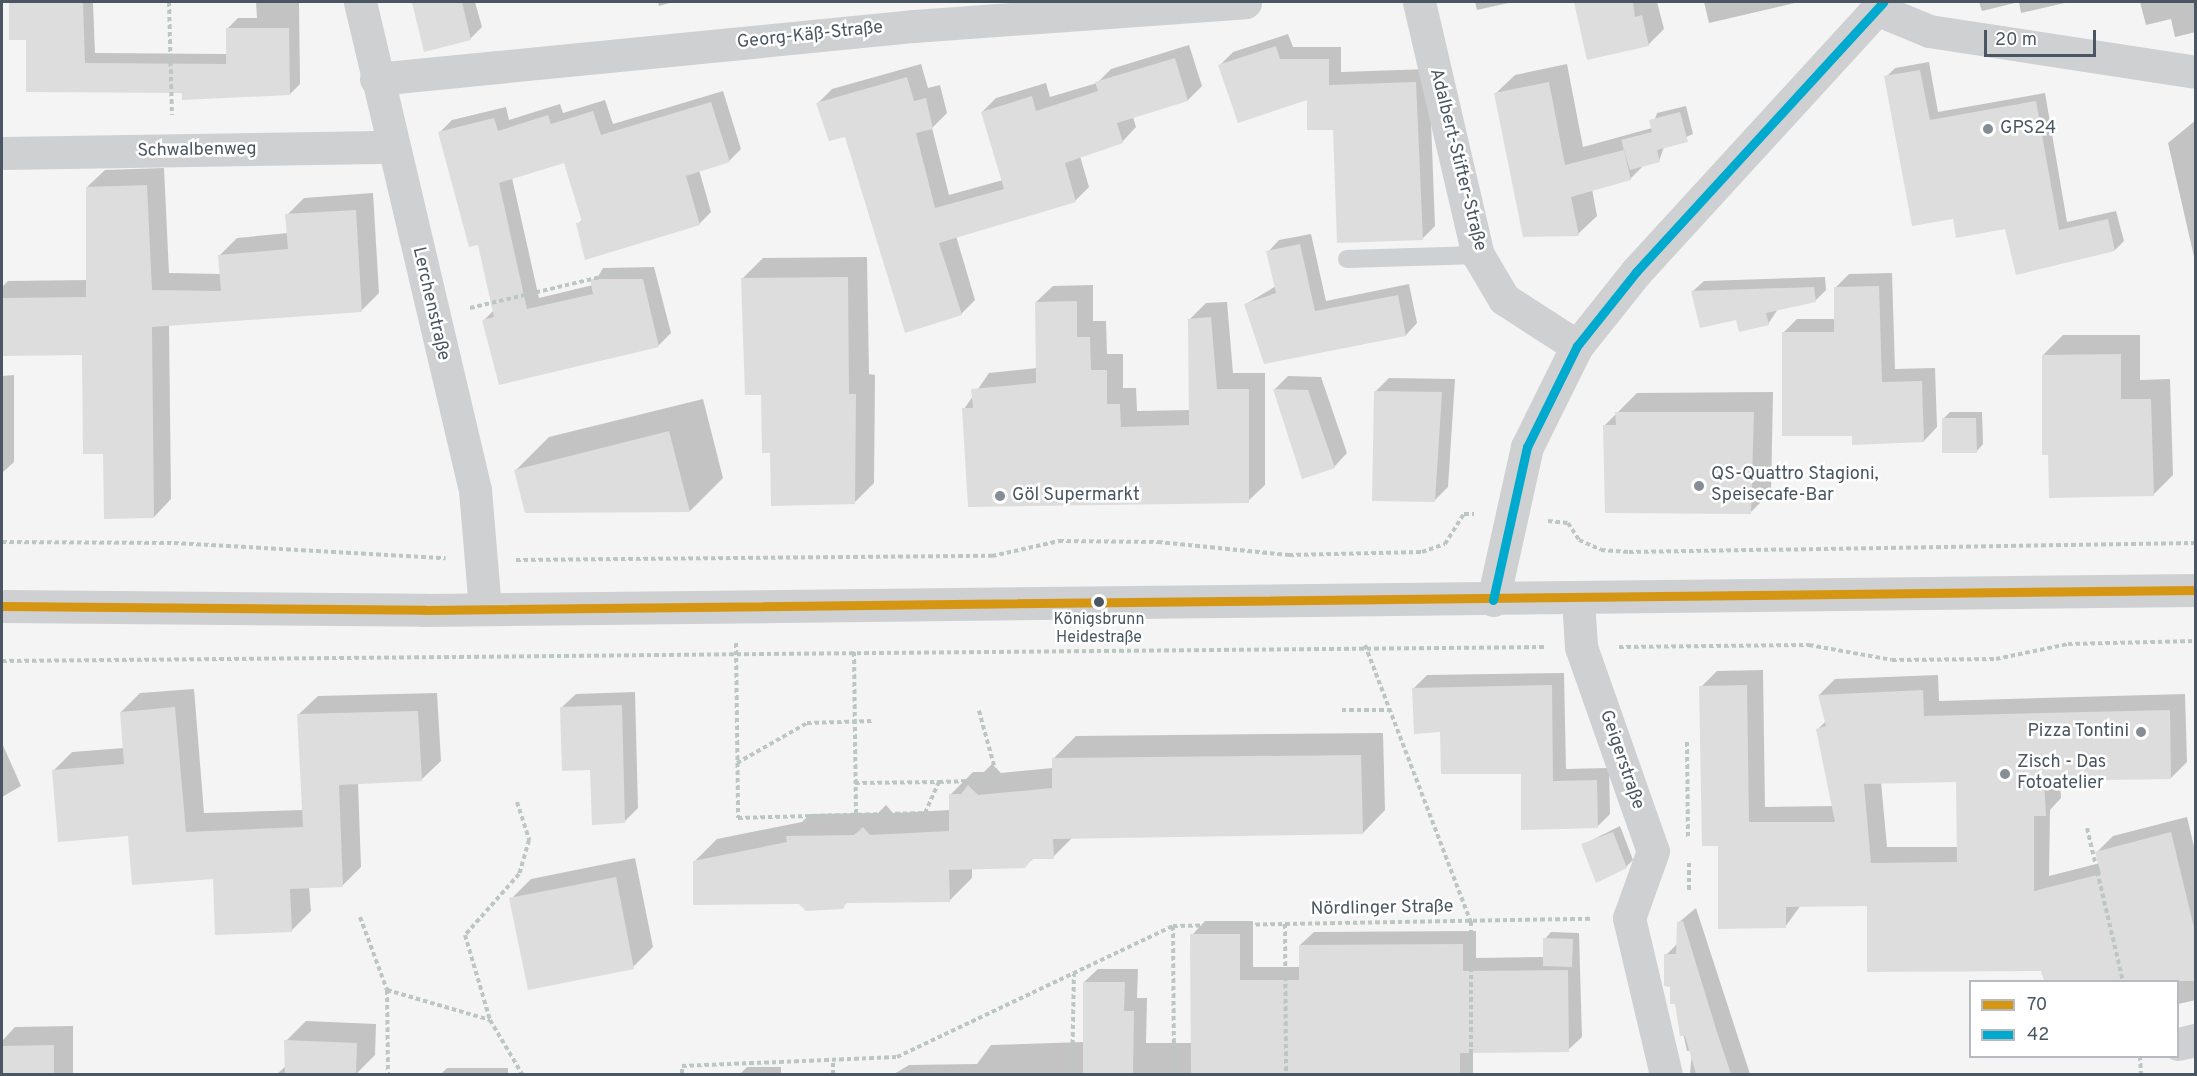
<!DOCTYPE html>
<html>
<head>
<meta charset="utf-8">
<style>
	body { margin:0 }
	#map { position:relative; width:2197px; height:1076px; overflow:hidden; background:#f4f4f4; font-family:Overpass,sans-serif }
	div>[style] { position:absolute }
	.shadow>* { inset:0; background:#0003 }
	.building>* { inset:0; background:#ddddde }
	.path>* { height:4px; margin-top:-2px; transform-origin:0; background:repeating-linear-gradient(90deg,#bcc7c4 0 4.5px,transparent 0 7.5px) }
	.service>* { height:18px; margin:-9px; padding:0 9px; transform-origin:9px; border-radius:9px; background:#ced0d2 }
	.minor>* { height:33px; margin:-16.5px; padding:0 16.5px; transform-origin:16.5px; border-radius:16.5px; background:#ced0d2 }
	.tertiary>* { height:33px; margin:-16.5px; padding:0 16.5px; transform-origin:16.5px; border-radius:16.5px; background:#ced0d2 }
	.bus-1>* { height:9px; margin:-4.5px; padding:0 4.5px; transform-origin:4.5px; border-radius:4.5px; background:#d49613 }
	.bus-2>* { height:9px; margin:-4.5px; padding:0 4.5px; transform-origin:4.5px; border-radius:4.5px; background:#00a9ce }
	.dots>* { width:16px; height:16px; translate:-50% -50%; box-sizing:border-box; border:3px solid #fff; border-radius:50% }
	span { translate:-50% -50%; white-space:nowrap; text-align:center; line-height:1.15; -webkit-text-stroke:5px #fff; paint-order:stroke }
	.bus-label { font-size:16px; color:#4a5661 }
	.street-label { font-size:18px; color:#4a5661 }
	.poi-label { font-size:18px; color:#4a5661 }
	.left { translate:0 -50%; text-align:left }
	.right { translate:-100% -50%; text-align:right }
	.frame { position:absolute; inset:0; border:3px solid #4a5661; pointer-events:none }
	.legend { position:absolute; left:1969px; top:980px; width:210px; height:78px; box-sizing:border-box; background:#fff; border:2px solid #b7bbc0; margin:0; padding:8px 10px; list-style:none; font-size:18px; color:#4a5661 }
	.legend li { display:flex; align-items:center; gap:12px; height:30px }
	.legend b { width:30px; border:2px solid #b7bbc0 }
	.scale { position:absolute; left:1984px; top:30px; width:112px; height:27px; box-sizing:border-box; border:3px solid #4a5661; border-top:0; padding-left:8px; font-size:18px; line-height:21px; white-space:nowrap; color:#4a5661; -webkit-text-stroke:4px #fff; paint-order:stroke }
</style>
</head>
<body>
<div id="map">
	<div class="shadow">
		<i style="clip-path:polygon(10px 2px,93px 2px,95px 53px,227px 54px,227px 29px,238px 18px,257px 18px,256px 2px,299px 2px,300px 84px,290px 94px,28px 90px,28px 39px,11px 39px)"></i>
		<i style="clip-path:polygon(412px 2px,475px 2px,482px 27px,470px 39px,425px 50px)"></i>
		<i style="clip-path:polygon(658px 2px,673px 2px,659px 6px)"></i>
		<i style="clip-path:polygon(1475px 2px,1513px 2px,1477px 10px)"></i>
		<i style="clip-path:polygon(1575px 2px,1657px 2px,1664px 29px,1648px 45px,1588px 58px)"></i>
		<i style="clip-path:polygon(1704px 2px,1799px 2px,1709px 23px)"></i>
		<i style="clip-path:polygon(1979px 2px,2069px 2px,2021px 13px,2019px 2px,1982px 11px)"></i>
		<i style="clip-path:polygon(2140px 2px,2196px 2px,2196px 32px,2175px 37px,2171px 19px,2146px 25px)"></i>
		<i style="clip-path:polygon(1288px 34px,1293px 47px,1341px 47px,1341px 72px,1429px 69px,1435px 226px,1422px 239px,1308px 98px,1220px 65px,1233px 52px)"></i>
		<i style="clip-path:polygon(1189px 45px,1202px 86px,1188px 100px,1133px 117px,1136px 127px,1122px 142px,1080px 156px,1089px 187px,1075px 201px,956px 236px,975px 300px,961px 314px,846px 135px,818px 103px,832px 89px,921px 64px,928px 88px,940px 85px,947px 113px,932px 128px,949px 195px,1003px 180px,982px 112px,996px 98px,1046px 83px,1050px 97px,1097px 83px,1111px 69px)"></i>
		<i style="clip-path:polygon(1929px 62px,1938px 112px,2045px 93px,2067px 222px,2116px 211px,2124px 241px,2115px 250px,1954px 217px,1886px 77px,1895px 68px)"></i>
		<i style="clip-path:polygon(1567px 64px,1583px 147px,1652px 128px,1657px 113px,1686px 106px,1693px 134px,1664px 147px,1659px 161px,1645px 164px,1630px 179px,1592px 189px,1597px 216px,1578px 234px,1496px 93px,1515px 75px)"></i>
		<i style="clip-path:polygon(723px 91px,741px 149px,729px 161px,699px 170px,711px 212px,699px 224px,578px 224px,583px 219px,565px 162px,512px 178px,539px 298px,593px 285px,603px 268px,654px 267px,671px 333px,659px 345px,484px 320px,494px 310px,479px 243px,440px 132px,452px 120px,506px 107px,509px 120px,560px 104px,563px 113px,605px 100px,613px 124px)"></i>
		<i style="clip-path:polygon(2196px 120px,2196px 261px,2195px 261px,2168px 143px)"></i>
		<i style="clip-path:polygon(164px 168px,169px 273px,221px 274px,220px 255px,237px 238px,288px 233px,287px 215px,304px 198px,373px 193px,379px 293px,362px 310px,169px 324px,171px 499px,154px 517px,105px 452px,83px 354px,2px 354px,2px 287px,8px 281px,88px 280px,87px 187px,105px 170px)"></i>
		<i style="clip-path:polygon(1311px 234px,1326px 301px,1409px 284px,1417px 323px,1406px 335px,1246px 304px,1276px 286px,1268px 252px,1279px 240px)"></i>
		<i style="clip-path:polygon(867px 257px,869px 374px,875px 375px,874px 483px,854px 503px,772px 451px,743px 278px,763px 258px)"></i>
		<i style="clip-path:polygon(1892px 273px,1895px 369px,1935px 368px,1937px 427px,1924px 441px,1853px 435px,1783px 333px,1797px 319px,1836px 319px,1835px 288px,1849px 274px)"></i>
		<i style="clip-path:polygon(1825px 277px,1826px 290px,1815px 301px,1778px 309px,1768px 324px,1693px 291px,1704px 281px)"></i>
		<i style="clip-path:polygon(1093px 285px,1093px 321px,1106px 321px,1107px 354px,1123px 354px,1123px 388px,1136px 388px,1137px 411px,1191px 410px,1190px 319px,1206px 303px,1227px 302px,1233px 373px,1265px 373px,1265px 485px,1248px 501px,964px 409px,989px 373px,1037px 368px,1036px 302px,1053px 286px)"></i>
		<i style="clip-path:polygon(2063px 335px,2140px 335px,2140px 380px,2170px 379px,2173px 475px,2153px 495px,2043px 355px)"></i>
		<i style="clip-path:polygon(14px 375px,14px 462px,2px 473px,2px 376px)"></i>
		<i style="clip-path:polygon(1288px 376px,1321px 377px,1347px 453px,1334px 467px,1274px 390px)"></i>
		<i style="clip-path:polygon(1389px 378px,1455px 379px,1448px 487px,1435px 500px,1375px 392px)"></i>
		<i style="clip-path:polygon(1773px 392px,1771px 492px,1751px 512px,1605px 425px,1637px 393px)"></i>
		<i style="clip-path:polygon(703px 399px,723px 478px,690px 511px,515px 471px,549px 437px)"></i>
		<i style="clip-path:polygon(1950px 412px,1982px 412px,1983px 444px,1977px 451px,1943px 419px)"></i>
		<i style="clip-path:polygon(evenodd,1763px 670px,1765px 807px,1834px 806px,1818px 729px,1826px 721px,1819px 695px,1835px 679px,1938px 675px,1939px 701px,2185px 694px,2187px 762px,2171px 778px,2060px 779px,2061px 798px,2050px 810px,2049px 876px,2100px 863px,2097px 852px,2113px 836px,2187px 817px,2196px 855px,2196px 1000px,2178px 1004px,2178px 982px,2046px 982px,2042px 970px,1869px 905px,1801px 905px,1785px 927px,1720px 844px,1701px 687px,1717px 671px,1763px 670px,1957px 780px,1958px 847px,1887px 847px,1881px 782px,1957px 780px)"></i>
		<i style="clip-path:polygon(1564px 673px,1566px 769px,1609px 768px,1610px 814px,1597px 827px,1522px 772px,1442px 731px,1414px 688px,1427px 675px)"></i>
		<i style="clip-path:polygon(194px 689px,204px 813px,304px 810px,299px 714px,318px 696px,437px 693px,441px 761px,422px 779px,358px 783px,361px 867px,342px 886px,309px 887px,311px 911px,292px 930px,214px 877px,130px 835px,53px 771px,72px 752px,124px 748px,121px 712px,140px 693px)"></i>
		<i style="clip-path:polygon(635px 692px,638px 808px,625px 821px,591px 769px,562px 707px,576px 694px)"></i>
		<i style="clip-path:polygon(1383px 733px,1385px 810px,1363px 833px,1073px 837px,1053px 857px,1034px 858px,1024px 867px,972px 868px,972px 878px,949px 901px,848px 902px,842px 907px,799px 902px,694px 862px,717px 839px,802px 822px,810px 814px,878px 813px,886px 805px,893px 813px,951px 810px,951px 794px,973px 772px,984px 772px,992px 764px,1001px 773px,1053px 768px,1053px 759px,1076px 736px)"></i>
		<i style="clip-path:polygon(2px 743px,21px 786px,2px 797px)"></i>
		<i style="clip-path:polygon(1620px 826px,1633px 860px,1626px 867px,1582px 845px)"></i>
		<i style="clip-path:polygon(635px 858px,653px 947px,633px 967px,511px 899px,531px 879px)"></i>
		<i style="clip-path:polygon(1696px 908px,1750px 1074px,1690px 1074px,1692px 1050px,1687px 1051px,1666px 955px,1678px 943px,1678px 923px)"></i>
		<i style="clip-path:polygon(1205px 921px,1253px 921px,1253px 967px,1300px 967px,1300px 945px,1314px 932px,1476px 931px,1476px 958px,1544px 957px,1545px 939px,1551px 932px,1579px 933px,1582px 1037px,1568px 1050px,1473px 1051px,1473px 1074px,894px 1074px,909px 1065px,977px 1064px,991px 1045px,1084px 1042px,1084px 982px,1098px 969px,1138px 969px,1137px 998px,1147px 998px,1146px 1043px,1192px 1043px,1192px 935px)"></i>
		<i style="clip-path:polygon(306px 1021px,376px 1024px,375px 1055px,356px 1074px,277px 1074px,286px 1066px,286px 1041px)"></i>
		<i style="clip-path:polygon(73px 1026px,73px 1074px,2px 1074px,2px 1041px,15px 1027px)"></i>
		<i style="clip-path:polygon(747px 1067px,781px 1067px,781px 1074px,740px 1074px)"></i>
		<i style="clip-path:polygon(447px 1068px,508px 1068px,508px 1074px,441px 1074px)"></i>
	</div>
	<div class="building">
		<i style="clip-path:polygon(9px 2px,83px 2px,85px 63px,226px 64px,226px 28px,289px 28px,290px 95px,182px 100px,182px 93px,26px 92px,26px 40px,9px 40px)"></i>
		<i style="clip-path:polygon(412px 2px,462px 2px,471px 40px,424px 52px)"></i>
		<i style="clip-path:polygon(1574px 2px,1633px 2px,1635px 17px,1642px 15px,1649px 46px,1587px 60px)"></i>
		<i style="clip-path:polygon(1276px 46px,1280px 59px,1329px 59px,1329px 85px,1416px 82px,1423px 240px,1337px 243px,1333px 130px,1307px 130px,1307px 100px,1238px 123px,1218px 65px)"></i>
		<i style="clip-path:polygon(1175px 58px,1188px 101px,1117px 123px,1123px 143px,1065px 163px,1076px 202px,939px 243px,962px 315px,905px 333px,845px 137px,829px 141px,816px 103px,907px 77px,914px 101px,926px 98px,933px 129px,916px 133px,935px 208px,1004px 189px,981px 112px,1032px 96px,1036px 111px,1098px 91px,1095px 82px)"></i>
		<i style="clip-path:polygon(1920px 70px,1930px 120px,2036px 101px,2059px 230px,2108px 219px,2115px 251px,2016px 275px,2005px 229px,1956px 238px,1953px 219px,1912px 226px,1884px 76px)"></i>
		<i style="clip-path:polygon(1549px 82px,1565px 165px,1624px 150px,1631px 180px,1571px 197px,1579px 236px,1523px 237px,1494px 93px)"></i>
		<i style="clip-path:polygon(711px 102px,730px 162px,686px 176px,700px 225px,585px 260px,576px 223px,582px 222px,564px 163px,499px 183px,527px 309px,593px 294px,590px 279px,643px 279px,659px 347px,499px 385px,482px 320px,494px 317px,478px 245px,469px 247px,438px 132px,494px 118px,498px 131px,548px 115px,551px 124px,593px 111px,601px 135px)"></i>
		<i style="clip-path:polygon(1680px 112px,1688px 142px,1657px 150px,1660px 162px,1630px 170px,1621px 140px,1652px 132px,1649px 120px)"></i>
		<i style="clip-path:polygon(147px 185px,152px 290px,221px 291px,218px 255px,288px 249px,285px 214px,356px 210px,362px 312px,152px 327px,154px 518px,104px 519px,103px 454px,83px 454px,82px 355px,2px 356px,2px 298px,86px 297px,86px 187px)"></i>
		<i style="clip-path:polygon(1300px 244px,1315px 311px,1398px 295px,1406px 336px,1264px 364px,1244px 304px,1276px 293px,1266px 251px)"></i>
		<i style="clip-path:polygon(848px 277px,849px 394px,856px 394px,855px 504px,771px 506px,770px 453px,762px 453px,761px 395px,745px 395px,741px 278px)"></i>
		<i style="clip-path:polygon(1879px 286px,1882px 382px,1922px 381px,1924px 442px,1852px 445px,1852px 436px,1782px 436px,1782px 332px,1834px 332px,1834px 287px)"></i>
		<i style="clip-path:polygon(1814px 287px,1816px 302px,1766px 313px,1769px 325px,1739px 332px,1736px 320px,1700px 328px,1691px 291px)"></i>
		<i style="clip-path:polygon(1077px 301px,1077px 337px,1090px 337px,1091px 370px,1107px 370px,1107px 404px,1120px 404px,1121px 427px,1189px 425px,1188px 319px,1211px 317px,1217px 389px,1249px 389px,1249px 503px,968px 507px,962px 408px,973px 408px,971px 389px,1036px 383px,1035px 302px)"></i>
		<i style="clip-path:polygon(2121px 354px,2121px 399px,2151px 399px,2154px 496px,2049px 498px,2048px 455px,2042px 455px,2042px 355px)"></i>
		<i style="clip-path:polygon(1273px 389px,1308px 390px,1335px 468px,1302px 479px)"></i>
		<i style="clip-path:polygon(1374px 391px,1442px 392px,1435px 502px,1372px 501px)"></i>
		<i style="clip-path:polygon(1615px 412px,1754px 412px,1751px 514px,1605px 513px,1603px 425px,1616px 425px)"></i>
		<i style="clip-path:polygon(1942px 418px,1976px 418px,1977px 453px,1942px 453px)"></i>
		<i style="clip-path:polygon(669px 431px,690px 512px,525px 513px,514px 470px)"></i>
		<i style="clip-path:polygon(1552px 685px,1553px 781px,1597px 780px,1598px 828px,1521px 830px,1521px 774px,1441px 774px,1440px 732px,1414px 734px,1412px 688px)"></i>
		<i style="clip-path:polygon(evenodd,1747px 685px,1749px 822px,1835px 822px,1816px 729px,1826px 726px,1818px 695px,1923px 690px,1924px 716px,2170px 710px,2171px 779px,2044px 781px,2046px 816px,2034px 816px,2034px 891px,2101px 874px,2095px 852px,2171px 832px,2196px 936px,2196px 981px,2044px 981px,2041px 971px,1867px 972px,1867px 906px,1786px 907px,1786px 928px,1718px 929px,1718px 846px,1702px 846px,1699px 686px,1747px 685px,1956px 782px,1957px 862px,1871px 863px,1864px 784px,1956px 782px)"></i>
		<i style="clip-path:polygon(622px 705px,625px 823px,592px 825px,590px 770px,562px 771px,560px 707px)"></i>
		<i style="clip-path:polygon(175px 707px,186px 832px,303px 827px,297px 714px,418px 711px,422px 781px,339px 785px,343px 887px,290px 889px,292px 932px,215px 935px,213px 879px,132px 885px,128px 836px,58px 842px,52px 770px,124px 764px,120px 712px)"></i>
		<i style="clip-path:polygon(1361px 755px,1363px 834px,1053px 839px,1054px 859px,1032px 859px,1025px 868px,949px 870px,950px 902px,846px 903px,843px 909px,806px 911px,799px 904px,693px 905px,693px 861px,787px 842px,786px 836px,854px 835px,863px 827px,870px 835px,949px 831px,949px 794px,961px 794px,968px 785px,978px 795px,1052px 788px,1052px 758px)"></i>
		<i style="clip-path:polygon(1613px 832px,1627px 868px,1596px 883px,1581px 844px)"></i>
		<i style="clip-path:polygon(616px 877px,634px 969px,528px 990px,509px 898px)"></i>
		<i style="clip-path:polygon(1683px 921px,1717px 1032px,1731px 1074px,1696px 1074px,1685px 1036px,1680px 1036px,1675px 1004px,1670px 1004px,1670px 987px,1664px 986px,1664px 954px,1676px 954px,1677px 922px)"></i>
		<i style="clip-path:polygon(1190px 934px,1240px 934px,1240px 980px,1299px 980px,1299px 945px,1463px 944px,1463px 971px,1568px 970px,1569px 1052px,1460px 1053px,1460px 1074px,1191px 1074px)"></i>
		<i style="clip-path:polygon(1543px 938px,1573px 939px,1572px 967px,1543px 966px)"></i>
		<i style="clip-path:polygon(1083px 982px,1125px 982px,1124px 1011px,1134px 1011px,1133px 1074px,1083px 1074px)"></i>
		<i style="clip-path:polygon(284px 1040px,357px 1043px,356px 1074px,285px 1074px)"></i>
		<i style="clip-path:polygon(54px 1045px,54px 1074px,2px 1074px,2px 1046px)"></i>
	</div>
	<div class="path">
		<i style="left:169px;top:2px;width:113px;rotate:88.5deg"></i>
		<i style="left:470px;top:308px;width:155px;rotate:-13.4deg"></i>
		<i style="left:1548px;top:521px;width:20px;rotate:6deg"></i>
		<i style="left:1568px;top:523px;width:20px;rotate:57deg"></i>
		<i style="left:1579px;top:540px;width:24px;rotate:24deg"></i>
		<i style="left:1601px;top:550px;width:28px;rotate:4deg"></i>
		<i style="left:1629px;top:552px;width:567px;rotate:-0.91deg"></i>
		<i style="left:2px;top:542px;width:172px;rotate:0.3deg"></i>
		<i style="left:174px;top:543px;width:272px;rotate:3.2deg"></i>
		<i style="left:516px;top:560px;width:476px;rotate:-0.5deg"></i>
		<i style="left:992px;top:556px;width:69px;rotate:-12.6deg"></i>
		<i style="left:1059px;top:541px;width:99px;rotate:0.6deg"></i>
		<i style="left:1158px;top:542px;width:132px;rotate:5.7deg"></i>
		<i style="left:1289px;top:555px;width:133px;rotate:-1.3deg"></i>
		<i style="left:1422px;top:552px;width:24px;rotate:-19deg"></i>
		<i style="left:1445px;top:544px;width:36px;rotate:-58deg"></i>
		<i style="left:1464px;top:514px;width:10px"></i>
		<i style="left:736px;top:643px;width:175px;rotate:89.3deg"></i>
		<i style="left:738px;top:818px;width:187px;rotate:-1.5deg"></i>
		<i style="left:925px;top:813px;width:34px;rotate:-66deg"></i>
		<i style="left:939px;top:782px;width:59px;rotate:-1.9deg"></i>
		<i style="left:998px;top:780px;width:72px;rotate:-105.4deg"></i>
		<i style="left:1365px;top:645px;width:297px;rotate:69.1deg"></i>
		<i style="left:1471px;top:922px;width:152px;rotate:90deg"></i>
		<i style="left:1619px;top:647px;width:190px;rotate:-0.6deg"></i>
		<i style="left:1809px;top:645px;width:84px;rotate:10.2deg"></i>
		<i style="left:1892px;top:660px;width:104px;rotate:-0.6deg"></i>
		<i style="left:1996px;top:659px;width:74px;rotate:-11.8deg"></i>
		<i style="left:2068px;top:644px;width:128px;rotate:-1.3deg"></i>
		<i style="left:854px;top:652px;width:163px;rotate:89.3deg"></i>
		<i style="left:2px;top:661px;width:1544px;rotate:-0.52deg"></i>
		<i style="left:1342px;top:710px;width:49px"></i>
		<i style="left:1687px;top:742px;width:95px;rotate:89.4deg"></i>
		<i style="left:737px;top:763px;width:81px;rotate:-29.7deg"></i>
		<i style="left:807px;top:723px;width:66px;rotate:-1.7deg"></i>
		<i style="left:855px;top:783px;width:84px;rotate:-0.7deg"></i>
		<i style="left:517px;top:802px;width:40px;rotate:72deg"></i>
		<i style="left:529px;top:840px;width:35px;rotate:106deg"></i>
		<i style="left:519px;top:874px;width:81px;rotate:131.5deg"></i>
		<i style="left:465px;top:935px;width:89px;rotate:73.6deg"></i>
		<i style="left:490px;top:1020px;width:63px;rotate:59.3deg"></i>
		<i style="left:2087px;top:828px;width:158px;rotate:76.8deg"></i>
		<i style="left:1689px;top:863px;width:30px;rotate:90deg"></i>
		<i style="left:360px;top:917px;width:78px;rotate:69.7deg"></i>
		<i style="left:387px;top:990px;width:84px;rotate:89.3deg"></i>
		<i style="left:1285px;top:924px;width:150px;rotate:89.6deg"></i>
		<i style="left:1173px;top:926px;width:148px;rotate:89.6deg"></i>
		<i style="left:387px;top:990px;width:107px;rotate:16.2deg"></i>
		<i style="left:2140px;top:1056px;width:18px;rotate:87deg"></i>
		<i style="left:833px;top:1063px;width:11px;rotate:90deg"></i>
		<i style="left:682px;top:1074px;width:8px;rotate:-90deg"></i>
		<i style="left:682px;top:1066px;width:215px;rotate:-2.4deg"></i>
		<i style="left:897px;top:1057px;width:306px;rotate:-25.4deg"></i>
		<i style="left:1173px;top:926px;width:420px;rotate:-1deg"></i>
		<i style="left:1072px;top:1074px;width:100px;rotate:-88.9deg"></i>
	</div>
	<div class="service">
		<i style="left:1347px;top:259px;width:131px;rotate:-1.7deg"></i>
	</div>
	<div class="minor">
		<i style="left:360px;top:2px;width:501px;rotate:76.74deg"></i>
		<i style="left:475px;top:490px;width:119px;rotate:85.2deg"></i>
		<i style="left:1419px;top:2px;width:260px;rotate:76.9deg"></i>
		<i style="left:1478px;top:255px;width:51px;rotate:59.4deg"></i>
		<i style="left:1504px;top:299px;width:87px;rotate:32.8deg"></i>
		<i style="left:1876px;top:9px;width:57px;rotate:22.5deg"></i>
		<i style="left:1929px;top:31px;width:270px;rotate:8.7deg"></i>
		<i style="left:376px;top:79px;width:541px;rotate:-5.63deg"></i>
		<i style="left:914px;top:26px;width:332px;rotate:-4.1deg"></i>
		<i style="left:2px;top:153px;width:391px;rotate:-0.9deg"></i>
		<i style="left:1493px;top:600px;width:157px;rotate:-77.5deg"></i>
		<i style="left:1527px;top:447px;width:113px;rotate:-63.7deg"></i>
		<i style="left:1577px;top:346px;width:95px;rotate:-51.4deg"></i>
		<i style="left:1636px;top:272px;width:366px;rotate:-47.5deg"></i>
		<i style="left:1578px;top:600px;width:47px;rotate:86.3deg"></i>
		<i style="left:1581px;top:647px;width:216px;rotate:70.6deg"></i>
		<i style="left:1653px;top:851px;width:71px;rotate:109.7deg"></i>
		<i style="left:1629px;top:918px;width:160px;rotate:76.7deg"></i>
		<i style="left:2178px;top:1044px;width:18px;rotate:-13deg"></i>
	</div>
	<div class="tertiary">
		<i style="left:2px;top:606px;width:423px;rotate:0.5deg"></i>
		<i style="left:425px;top:610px;width:1771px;rotate:-0.65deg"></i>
	</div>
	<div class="bus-1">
		<i style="left:2px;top:606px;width:423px;rotate:0.5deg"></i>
		<i style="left:425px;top:610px;width:1771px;rotate:-0.65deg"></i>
	</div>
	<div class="bus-2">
		<i style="left:1493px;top:600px;width:157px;rotate:-77.5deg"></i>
		<i style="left:1527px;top:447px;width:113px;rotate:-63.7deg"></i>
		<i style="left:1577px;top:346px;width:95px;rotate:-51.4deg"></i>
		<i style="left:1636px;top:272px;width:366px;rotate:-47.5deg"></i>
	</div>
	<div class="dots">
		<i style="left:1988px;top:129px;background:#868d94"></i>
		<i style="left:1699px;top:486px;background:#868d94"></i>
		<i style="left:1000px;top:496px;background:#868d94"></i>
		<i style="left:1099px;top:602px;background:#4a5661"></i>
		<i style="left:2141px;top:732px;background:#868d94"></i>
		<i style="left:2005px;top:774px;background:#868d94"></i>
	</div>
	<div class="bus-label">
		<span style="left:1099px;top:629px">Königsbrunn<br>Heidestraße</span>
	</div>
	<div class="street-label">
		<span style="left:810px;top:36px;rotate:-6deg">Georg-Käß-Straße</span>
		<span style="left:197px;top:151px;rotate:-1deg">Schwalbenweg</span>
		<span style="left:1457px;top:160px;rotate:76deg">Adalbert-Stifter-Straße</span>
		<span style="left:430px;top:304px;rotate:77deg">Lerchenstraße</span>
		<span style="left:1621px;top:760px;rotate:71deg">Geigerstraße</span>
		<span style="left:1382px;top:909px;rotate:-1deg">Nördlinger Straße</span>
	</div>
	<div class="poi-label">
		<span class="left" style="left:2000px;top:129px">GPS24</span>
		<span class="left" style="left:1711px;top:486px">QS-Quattro Stagioni,<br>Speisecafe-Bar</span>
		<span class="left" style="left:1012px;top:496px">Göl Supermarkt</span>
		<span class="right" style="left:2129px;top:732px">Pizza Tontini</span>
		<span class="left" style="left:2017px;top:774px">Zisch - Das<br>Fotoatelier</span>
	</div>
	<div class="frame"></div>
	<ul class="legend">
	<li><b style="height:8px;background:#d49613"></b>70</li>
	<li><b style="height:8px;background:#00a9ce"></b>42</li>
	</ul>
	<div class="scale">20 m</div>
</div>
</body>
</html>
